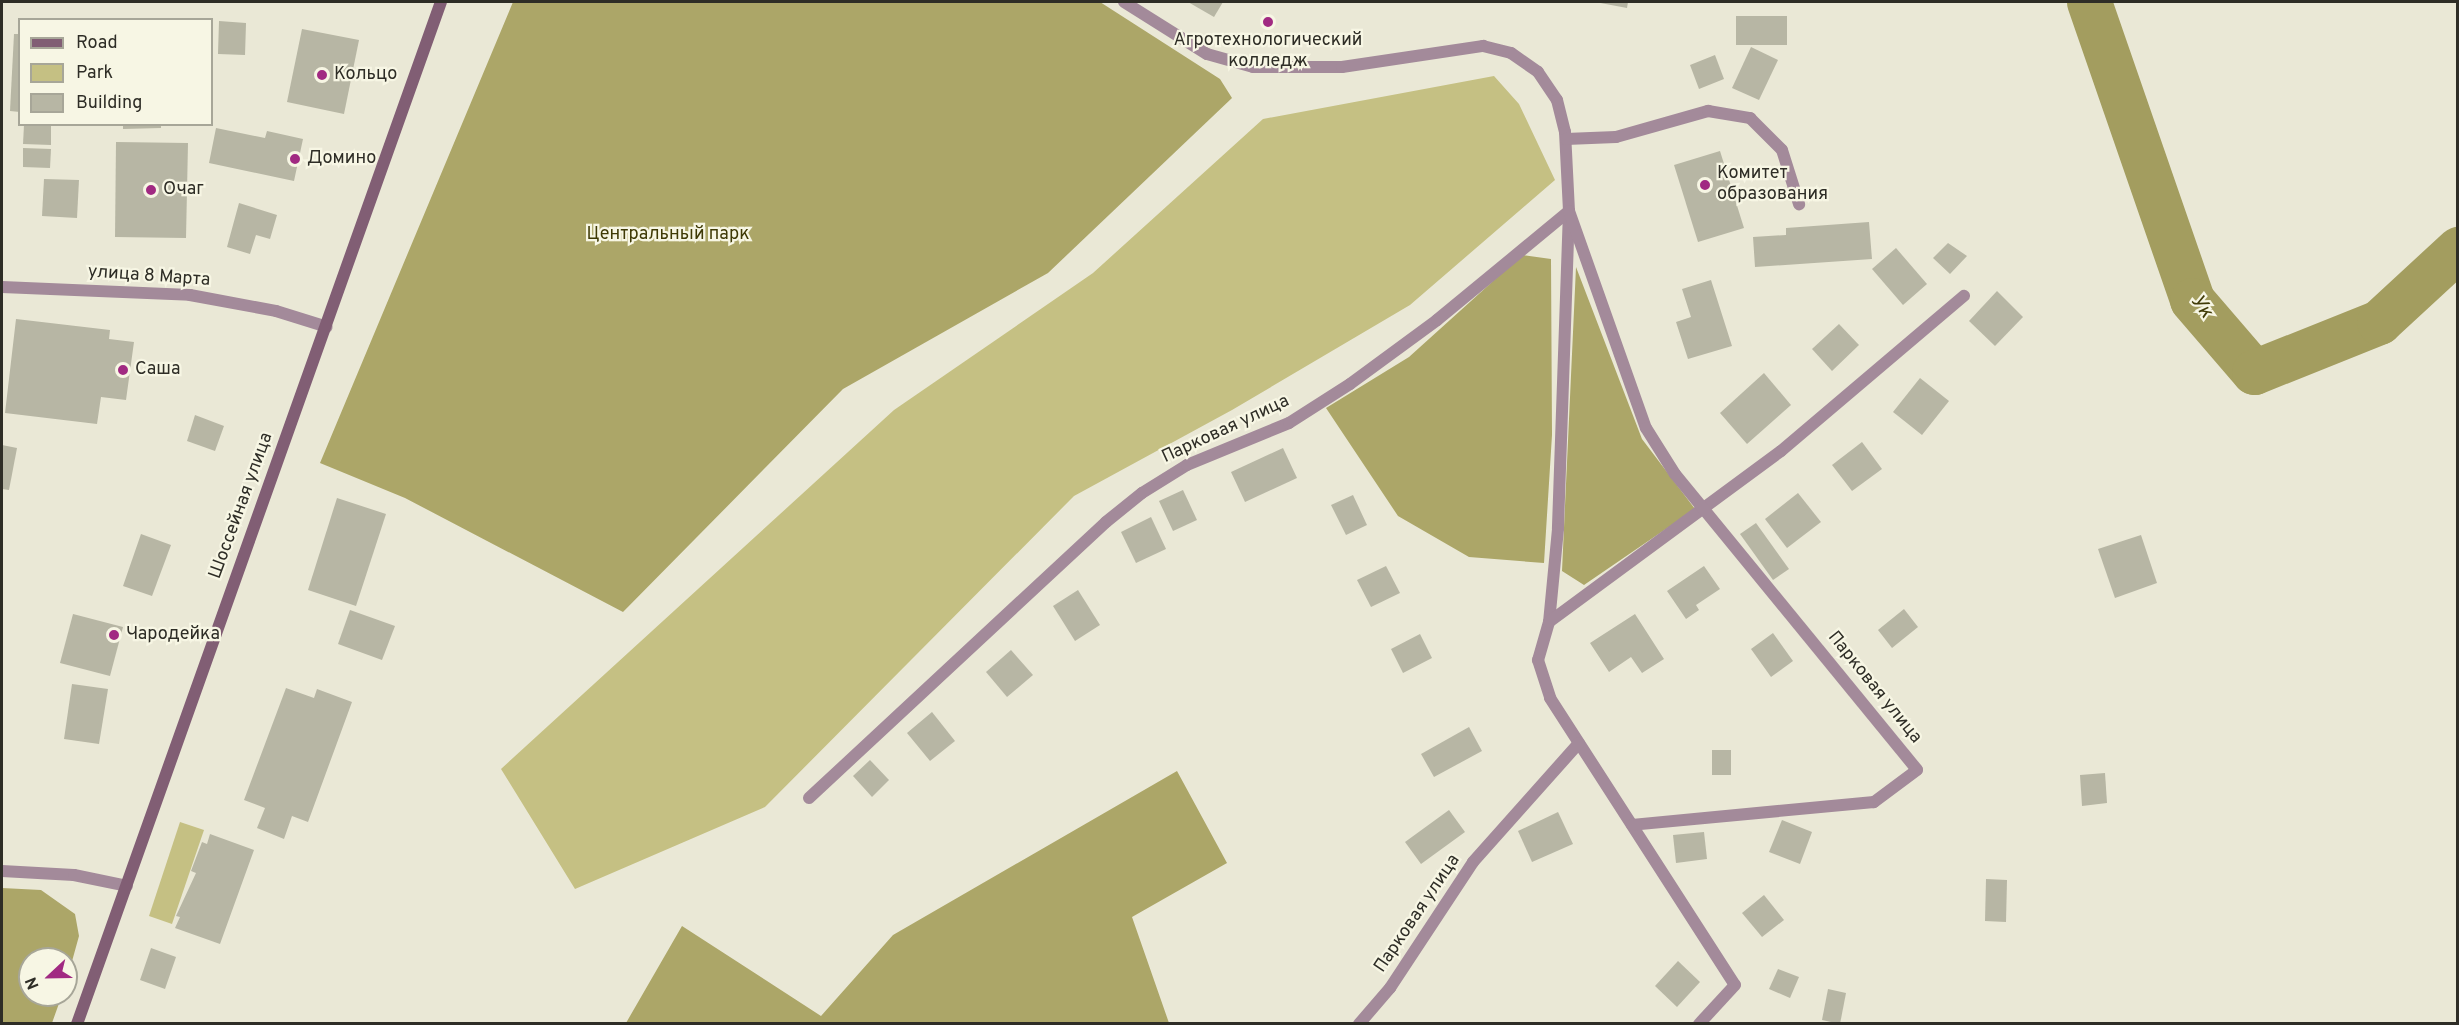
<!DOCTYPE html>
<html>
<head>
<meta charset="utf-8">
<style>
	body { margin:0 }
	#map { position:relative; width:2459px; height:1025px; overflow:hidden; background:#eae8d6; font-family:Overpass,sans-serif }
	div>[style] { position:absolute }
	.green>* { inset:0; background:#c5c083 }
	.forest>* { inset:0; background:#aca668 }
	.river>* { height:45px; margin:-22.5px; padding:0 22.5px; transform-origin:22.5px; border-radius:22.5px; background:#a39d5f }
	.building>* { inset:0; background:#b7b6a4 }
	.minor>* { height:12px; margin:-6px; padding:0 6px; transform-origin:6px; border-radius:6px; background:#a38a9a }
	.tertiary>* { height:12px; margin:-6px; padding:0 6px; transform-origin:6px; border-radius:6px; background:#a38a9a }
	.secondary>* { height:12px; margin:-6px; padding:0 6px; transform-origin:6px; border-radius:6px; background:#815e74 }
	.dots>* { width:16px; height:16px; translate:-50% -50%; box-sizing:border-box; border:3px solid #f7f6e4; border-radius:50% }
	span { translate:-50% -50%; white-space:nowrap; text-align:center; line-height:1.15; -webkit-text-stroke:4.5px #f7f6e4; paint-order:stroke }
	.poi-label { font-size:18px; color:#2e2d26 }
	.left { translate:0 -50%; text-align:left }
	.park-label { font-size:18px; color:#3f3a06 }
	.street-label { font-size:18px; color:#2e2d26 }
	.water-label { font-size:20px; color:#403b07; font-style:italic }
	.frame { position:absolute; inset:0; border:3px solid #2e2d26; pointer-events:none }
	.legend { position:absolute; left:18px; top:18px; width:195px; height:108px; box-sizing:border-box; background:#f7f6e4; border:2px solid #a7a698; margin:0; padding:8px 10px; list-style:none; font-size:18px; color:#2e2d26 }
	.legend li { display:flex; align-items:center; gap:12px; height:30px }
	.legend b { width:30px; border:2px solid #a7a698 }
	.north { position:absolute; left:18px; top:947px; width:60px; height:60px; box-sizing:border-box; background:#f7f6e4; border:2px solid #a7a698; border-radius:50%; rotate:248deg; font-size:16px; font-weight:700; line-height:24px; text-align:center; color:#2e2d26 }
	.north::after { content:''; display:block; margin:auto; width:21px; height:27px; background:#a12a82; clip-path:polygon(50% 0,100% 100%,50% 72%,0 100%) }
</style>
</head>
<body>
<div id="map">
	<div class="green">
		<i style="clip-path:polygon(1494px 76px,1519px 104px,1555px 180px,1410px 305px,1232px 410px,1074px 496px,765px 807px,575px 889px,501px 769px,894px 410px,1093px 273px,1263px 119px)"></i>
		<i style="clip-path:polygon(180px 822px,204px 830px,172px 924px,149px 916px)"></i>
	</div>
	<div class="forest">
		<i style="clip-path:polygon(513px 2px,1100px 2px,1220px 79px,1232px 98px,1048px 273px,843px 389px,623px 612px,405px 498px,320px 463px)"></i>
		<i style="clip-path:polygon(1522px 255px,1551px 259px,1552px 435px,1544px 563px,1469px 557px,1398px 516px,1326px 408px,1409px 357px)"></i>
		<i style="clip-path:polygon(1576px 267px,1642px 439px,1695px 509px,1584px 585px,1562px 571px)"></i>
		<i style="clip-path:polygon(1177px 771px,1227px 863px,1132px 917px,1169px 1023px,626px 1023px,682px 926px,821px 1016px,893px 935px)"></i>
		<i style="clip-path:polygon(2px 888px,41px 890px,75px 914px,79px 936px,66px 983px,66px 959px,30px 959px,30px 995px,62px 995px,52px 1023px,2px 1023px)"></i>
	</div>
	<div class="river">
		<i style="left:2089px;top:2px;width:315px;rotate:70.9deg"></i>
		<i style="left:2192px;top:300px;width:95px;rotate:49.3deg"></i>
		<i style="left:2254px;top:372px;width:135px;rotate:-21.8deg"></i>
		<i style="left:2379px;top:322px;width:108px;rotate:-42.7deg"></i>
	</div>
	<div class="building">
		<i style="clip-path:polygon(1188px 2px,1223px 2px,1214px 17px)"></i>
		<i style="clip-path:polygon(1595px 2px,1628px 2px,1627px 8px)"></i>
		<i style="clip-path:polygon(1736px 16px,1787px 16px,1787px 45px,1736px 45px)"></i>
		<i style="clip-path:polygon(219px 21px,246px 23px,245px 55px,218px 54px)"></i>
		<i style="clip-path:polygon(302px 29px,359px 40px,344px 114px,287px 102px)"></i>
		<i style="clip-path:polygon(14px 34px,20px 34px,20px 112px,10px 111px)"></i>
		<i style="clip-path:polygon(1751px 47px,1778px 60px,1759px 100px,1732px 88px)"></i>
		<i style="clip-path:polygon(1715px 55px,1724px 79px,1699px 89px,1690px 65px)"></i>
		<i style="clip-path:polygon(123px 124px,161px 124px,161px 128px,123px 129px)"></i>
		<i style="clip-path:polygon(24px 125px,51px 126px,51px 145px,23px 144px)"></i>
		<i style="clip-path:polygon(216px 128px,265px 138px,267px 131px,303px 139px,294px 181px,209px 163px)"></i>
		<i style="clip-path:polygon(116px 142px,188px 143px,186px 238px,115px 237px)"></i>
		<i style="clip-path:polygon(23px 148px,51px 149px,50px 168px,23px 167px)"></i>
		<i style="clip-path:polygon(1720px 151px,1744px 228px,1698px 242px,1674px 165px)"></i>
		<i style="clip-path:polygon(44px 179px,79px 180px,77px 218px,42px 216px)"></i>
		<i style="clip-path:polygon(239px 203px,277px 215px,270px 239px,256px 235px,250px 254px,227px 247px)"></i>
		<i style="clip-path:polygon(1869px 222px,1872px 259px,1755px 267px,1753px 237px,1786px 235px,1786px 228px)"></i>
		<i style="clip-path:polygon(1948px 243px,1967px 256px,1950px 274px,1933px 258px)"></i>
		<i style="clip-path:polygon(1896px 248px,1927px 284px,1903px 305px,1872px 269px)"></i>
		<i style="clip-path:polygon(1711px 280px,1732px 346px,1688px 359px,1676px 322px,1691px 317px,1682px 289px)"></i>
		<i style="clip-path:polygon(1997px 291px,2023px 317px,1995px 346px,1969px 321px)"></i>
		<i style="clip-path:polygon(16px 319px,110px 330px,109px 339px,134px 342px,126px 400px,101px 397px,97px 424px,5px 413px)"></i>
		<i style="clip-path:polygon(1839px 324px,1859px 345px,1832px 371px,1812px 349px)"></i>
		<i style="clip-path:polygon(1764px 373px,1791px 405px,1747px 444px,1720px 413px)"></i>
		<i style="clip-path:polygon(1920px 378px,1949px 401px,1922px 435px,1893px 412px)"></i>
		<i style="clip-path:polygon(195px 415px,224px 426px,215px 451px,187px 441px)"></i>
		<i style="clip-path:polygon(1862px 442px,1882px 469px,1852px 491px,1832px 465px)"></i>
		<i style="clip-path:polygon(2px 445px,17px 448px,9px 490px,2px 489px)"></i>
		<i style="clip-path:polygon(1283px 448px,1297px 478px,1245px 502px,1231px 472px)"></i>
		<i style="clip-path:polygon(1183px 490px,1197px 520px,1173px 531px,1159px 501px)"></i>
		<i style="clip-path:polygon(1798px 493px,1821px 522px,1787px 548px,1765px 519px)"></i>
		<i style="clip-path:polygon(1353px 495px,1367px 525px,1346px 535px,1331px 505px)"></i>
		<i style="clip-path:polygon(337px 498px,386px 514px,356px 606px,308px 590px)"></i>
		<i style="clip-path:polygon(1151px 517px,1166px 549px,1136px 563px,1121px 532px)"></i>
		<i style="clip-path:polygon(1756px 523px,1789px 569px,1773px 580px,1740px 534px)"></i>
		<i style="clip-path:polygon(141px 534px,171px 545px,152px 596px,123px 586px)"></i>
		<i style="clip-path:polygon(2141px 535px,2157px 583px,2115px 598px,2098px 549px)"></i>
		<i style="clip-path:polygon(1386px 566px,1400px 593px,1371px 607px,1357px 580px)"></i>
		<i style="clip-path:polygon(1704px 566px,1720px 589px,1696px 605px,1699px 610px,1686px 619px,1667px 591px)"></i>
		<i style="clip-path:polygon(1078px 590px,1100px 625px,1075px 641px,1053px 606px)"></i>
		<i style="clip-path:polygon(1904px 609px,1918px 627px,1892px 648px,1878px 630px)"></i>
		<i style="clip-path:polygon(350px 610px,395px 626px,382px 660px,338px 644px)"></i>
		<i style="clip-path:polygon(73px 614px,123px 627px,110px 676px,60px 663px)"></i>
		<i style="clip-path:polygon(1635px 614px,1664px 659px,1642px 673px,1631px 657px,1609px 672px,1590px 643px)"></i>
		<i style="clip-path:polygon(1773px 633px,1793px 661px,1771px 677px,1751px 649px)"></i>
		<i style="clip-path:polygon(1420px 634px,1432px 658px,1403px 673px,1391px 649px)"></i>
		<i style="clip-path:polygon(1011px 650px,1033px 675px,1007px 697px,986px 672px)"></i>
		<i style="clip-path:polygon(72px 684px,108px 689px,99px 744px,64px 739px)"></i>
		<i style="clip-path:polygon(286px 688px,314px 698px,317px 689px,352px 702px,308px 822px,292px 816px,284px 839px,257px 828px,265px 808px,244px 800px)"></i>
		<i style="clip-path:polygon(932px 712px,955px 741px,930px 761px,907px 733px)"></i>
		<i style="clip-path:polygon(1469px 727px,1482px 751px,1434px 777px,1421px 754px)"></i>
		<i style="clip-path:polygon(1712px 750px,1731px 750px,1731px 775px,1712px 775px)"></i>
		<i style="clip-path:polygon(870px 760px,889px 780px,872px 797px,853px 776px)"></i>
		<i style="clip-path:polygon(2105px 773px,2107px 803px,2082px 806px,2080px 775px)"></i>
		<i style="clip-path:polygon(1449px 810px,1465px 832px,1421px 864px,1405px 842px)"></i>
		<i style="clip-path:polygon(1558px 812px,1573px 844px,1532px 862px,1518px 831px)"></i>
		<i style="clip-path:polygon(1782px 820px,1812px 832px,1800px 864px,1769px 852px)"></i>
		<i style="clip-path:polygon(1704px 832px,1707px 859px,1676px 863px,1673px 835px)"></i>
		<i style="clip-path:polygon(210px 834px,254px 850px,220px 944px,175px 928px,180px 917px,176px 916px,196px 873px,191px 871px,202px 842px,207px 844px)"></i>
		<i style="clip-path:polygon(1986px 879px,2007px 880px,2006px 922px,1985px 921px)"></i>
		<i style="clip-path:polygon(1764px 895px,1784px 920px,1762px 937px,1742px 913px)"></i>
		<i style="clip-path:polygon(151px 948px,176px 957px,165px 989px,140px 980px)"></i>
		<i style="clip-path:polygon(1678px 961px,1700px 982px,1677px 1007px,1655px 986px)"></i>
		<i style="clip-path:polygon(1778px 969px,1799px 977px,1790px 998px,1769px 989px)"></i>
		<i style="clip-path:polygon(1828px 989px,1846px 993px,1840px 1024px,1822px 1020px)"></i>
	</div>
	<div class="minor">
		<i style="left:1124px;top:2px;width:98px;rotate:32.1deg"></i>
		<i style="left:1207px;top:54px;width:48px;rotate:15.8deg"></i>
		<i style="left:1253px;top:67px;width:89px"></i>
		<i style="left:1342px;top:67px;width:143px;rotate:-8.5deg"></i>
		<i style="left:1483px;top:46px;width:29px;rotate:14deg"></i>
		<i style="left:1511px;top:53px;width:33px;rotate:35deg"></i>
		<i style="left:1538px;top:72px;width:34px;rotate:56deg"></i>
		<i style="left:1557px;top:100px;width:33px;rotate:76deg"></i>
		<i style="left:1565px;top:132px;width:79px;rotate:87.1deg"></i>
		<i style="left:1569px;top:211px;width:318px;rotate:92deg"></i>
		<i style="left:1558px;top:529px;width:93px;rotate:95.5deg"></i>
		<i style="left:1549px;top:622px;width:40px;rotate:106deg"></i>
		<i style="left:1538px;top:660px;width:40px;rotate:72deg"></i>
		<i style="left:1550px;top:698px;width:341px;rotate:57.2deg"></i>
		<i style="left:1735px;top:985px;width:53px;rotate:132.7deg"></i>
		<i style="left:1566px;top:139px;width:50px;rotate:-2.3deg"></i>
		<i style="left:1616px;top:137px;width:96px;rotate:-15.8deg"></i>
		<i style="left:1708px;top:111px;width:43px;rotate:9.5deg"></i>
		<i style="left:1750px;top:118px;width:45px;rotate:45deg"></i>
		<i style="left:1782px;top:150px;width:57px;rotate:72.5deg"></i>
		<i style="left:2px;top:287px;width:188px;rotate:2.4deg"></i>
		<i style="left:190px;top:295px;width:87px;rotate:10.5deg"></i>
		<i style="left:276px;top:311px;width:53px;rotate:17.4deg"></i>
		<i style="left:1549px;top:622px;width:288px;rotate:-36.4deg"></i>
		<i style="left:1781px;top:451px;width:240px;rotate:-40.3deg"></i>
		<i style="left:809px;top:798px;width:405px;rotate:-42.9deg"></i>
		<i style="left:1106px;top:522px;width:46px;rotate:-38.9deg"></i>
		<i style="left:1142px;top:493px;width:53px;rotate:-31.9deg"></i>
		<i style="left:1187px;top:465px;width:110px;rotate:-22.4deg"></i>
		<i style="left:1289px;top:423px;width:72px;rotate:-32.6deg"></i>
		<i style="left:1350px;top:384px;width:108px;rotate:-36.3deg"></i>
		<i style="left:1437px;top:320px;width:171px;rotate:-39.5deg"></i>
		<i style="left:1569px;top:211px;width:230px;rotate:70.5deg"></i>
		<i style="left:1646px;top:428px;width:54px;rotate:57.8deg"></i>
		<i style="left:1675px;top:474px;width:382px;rotate:50.7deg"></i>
		<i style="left:1917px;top:770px;width:54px;rotate:143.3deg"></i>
		<i style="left:1874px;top:802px;width:243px;rotate:174.6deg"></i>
		<i style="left:1359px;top:1024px;width:48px;rotate:-49.3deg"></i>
		<i style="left:1390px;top:988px;width:151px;rotate:-56.6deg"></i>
		<i style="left:1473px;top:862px;width:159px;rotate:-48.3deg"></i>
	</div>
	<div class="tertiary">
		<i style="left:2px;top:871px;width:72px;rotate:3.2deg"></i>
		<i style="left:74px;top:875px;width:54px;rotate:11.7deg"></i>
	</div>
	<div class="secondary">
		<i style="left:77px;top:1024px;width:1085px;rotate:-70.4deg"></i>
	</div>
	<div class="dots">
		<i style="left:1268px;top:22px;background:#a12a82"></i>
		<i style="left:322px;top:75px;background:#a12a82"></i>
		<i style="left:295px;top:159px;background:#a12a82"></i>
		<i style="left:1705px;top:185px;background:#a12a82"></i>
		<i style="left:151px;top:190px;background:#a12a82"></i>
		<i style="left:123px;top:370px;background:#a12a82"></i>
		<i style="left:114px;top:635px;background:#a12a82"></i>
	</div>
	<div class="poi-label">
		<span style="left:1268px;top:52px">Агротехнологический<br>колледж</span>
		<span class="left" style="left:334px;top:75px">Кольцо</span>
		<span class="left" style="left:307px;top:159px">Домино</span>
		<span class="left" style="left:1717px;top:185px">Комитет<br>образования</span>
		<span class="left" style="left:163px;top:190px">Очаг</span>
		<span class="left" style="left:135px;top:370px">Саша</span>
		<span class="left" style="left:126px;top:635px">Чародейка</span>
	</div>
	<div class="park-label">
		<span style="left:668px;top:235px">Центральный парк</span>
	</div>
	<div class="street-label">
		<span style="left:149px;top:277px;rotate:4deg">улица 8 Марта</span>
		<span style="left:1226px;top:430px;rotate:-25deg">Парковая улица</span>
		<span style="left:242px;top:506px;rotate:-70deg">Шоссейная улица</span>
		<span style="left:1874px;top:688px;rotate:51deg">Парковая улица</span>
		<span style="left:1418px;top:914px;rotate:-56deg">Парковая улица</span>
	</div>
	<div class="water-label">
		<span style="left:2201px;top:307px;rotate:55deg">Ук</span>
	</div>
	<div class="frame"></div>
	<ul class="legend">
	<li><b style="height:8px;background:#815e74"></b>Road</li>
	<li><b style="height:16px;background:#c5c083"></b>Park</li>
	<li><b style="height:16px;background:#b7b6a4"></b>Building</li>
	</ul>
	<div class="north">N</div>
</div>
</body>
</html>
